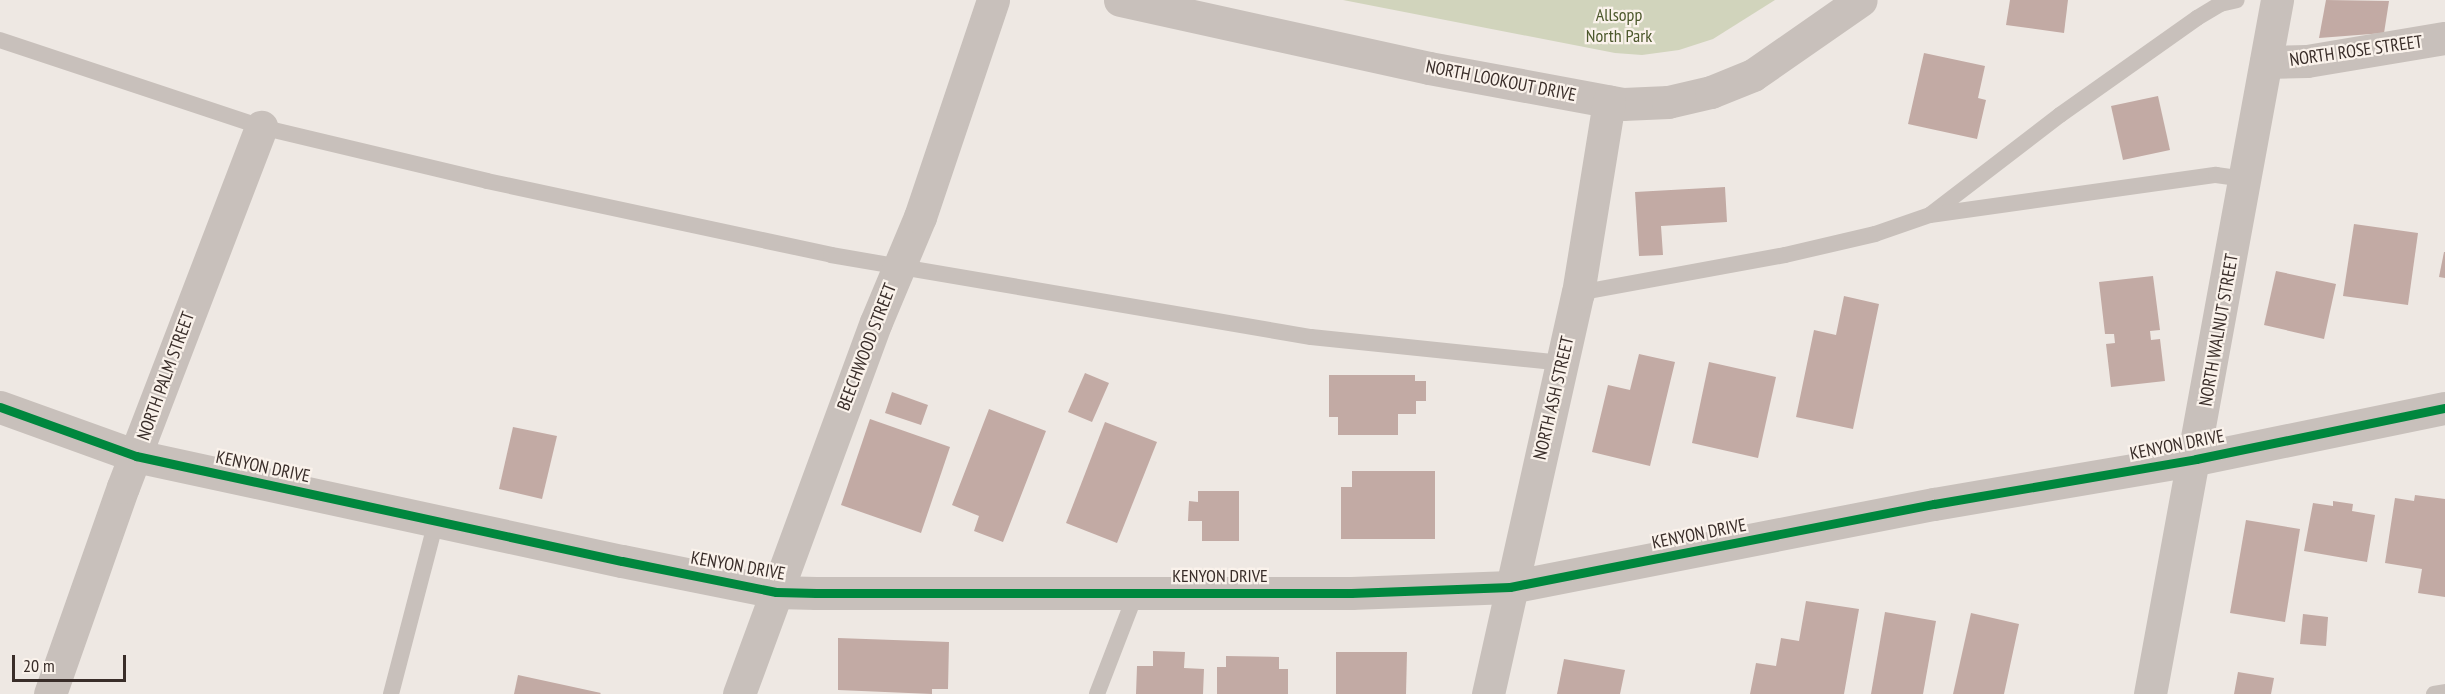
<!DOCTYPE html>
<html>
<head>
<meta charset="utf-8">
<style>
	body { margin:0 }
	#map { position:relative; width:2445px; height:694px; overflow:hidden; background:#eee8e3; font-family:"PT Sans Narrow",sans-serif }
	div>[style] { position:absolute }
	.green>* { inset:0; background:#d1d4bc }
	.building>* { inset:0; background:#c2aaa4 }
	.lane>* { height:16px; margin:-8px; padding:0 8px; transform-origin:8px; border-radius:8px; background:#c8c0bb }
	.street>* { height:33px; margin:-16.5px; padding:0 16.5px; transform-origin:16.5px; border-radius:16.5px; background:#c8c0bb }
	.cycleway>* { height:9px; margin:-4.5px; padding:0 4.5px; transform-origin:4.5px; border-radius:4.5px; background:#00873e }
	span { translate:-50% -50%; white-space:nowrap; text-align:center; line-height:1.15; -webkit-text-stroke:4.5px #faf2eb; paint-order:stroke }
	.park-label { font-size:18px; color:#4c582c }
	.street-label { font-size:18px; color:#392d29 }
	.scale { position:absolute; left:12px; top:655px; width:114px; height:27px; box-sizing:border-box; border:3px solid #392d29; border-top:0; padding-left:8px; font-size:18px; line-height:21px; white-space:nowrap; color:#392d29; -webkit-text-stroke:4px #faf2eb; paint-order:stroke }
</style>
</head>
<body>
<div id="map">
	<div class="green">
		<i style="clip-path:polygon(1343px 0,1775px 0,1713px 39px,1679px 50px,1642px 55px,1615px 53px)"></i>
	</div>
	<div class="building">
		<i style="clip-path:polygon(2010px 0,2068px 0,2064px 33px,2006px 25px)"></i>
		<i style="clip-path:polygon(2326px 0,2389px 1px,2384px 33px,2319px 38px)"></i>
		<i style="clip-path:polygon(1924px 53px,1985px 66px,1978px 98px,1986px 100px,1977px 139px,1908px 124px)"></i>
		<i style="clip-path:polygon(2158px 96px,2170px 150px,2123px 160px,2111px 106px)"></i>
		<i style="clip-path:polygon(1725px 187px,1727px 222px,1661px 226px,1663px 255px,1639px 256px,1635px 192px)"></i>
		<i style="clip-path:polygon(2354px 224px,2418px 233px,2408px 305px,2343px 296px)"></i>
		<i style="clip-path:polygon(2444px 252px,2445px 252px,2445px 278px,2439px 277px)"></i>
		<i style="clip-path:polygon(2276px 271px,2336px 284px,2324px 339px,2264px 325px)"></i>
		<i style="clip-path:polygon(2153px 276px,2160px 330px,2150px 331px,2151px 340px,2160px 339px,2165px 381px,2111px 387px,2106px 344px,2115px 343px,2114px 334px,2105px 334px,2099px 282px)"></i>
		<i style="clip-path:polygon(1844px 296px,1879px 304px,1853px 429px,1796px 417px,1814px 330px,1836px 335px)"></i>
		<i style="clip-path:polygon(1639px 354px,1675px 362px,1650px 466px,1592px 452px,1608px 385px,1630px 390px)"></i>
		<i style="clip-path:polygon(1709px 362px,1776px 377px,1758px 458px,1692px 443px)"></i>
		<i style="clip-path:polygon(1085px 373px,1109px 383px,1092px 422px,1068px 412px)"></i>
		<i style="clip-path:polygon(1329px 375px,1415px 375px,1415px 381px,1426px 381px,1426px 401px,1416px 401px,1416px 414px,1398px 414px,1398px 435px,1338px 435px,1338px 417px,1329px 417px)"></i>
		<i style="clip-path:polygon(892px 392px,928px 405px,921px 425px,885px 413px)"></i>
		<i style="clip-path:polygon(989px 409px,1046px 431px,1003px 542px,974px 531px,979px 516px,952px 505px)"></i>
		<i style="clip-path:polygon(870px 419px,950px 447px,921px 533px,841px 505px)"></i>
		<i style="clip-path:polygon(1105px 422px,1157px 442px,1117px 543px,1066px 523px)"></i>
		<i style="clip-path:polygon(513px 427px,557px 436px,542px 499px,499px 489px)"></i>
		<i style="clip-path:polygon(1352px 471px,1435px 471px,1435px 539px,1341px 539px,1341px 487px,1352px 487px)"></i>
		<i style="clip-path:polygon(1198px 491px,1239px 491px,1239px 541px,1202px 541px,1202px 521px,1188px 521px,1189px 501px,1198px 502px)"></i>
		<i style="clip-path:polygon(2415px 495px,2445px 499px,2445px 597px,2418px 593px,2422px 569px,2385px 563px,2395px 498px,2414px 501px)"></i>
		<i style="clip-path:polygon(2333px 501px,2353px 504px,2352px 511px,2375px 515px,2367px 562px,2304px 551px,2313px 503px,2333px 506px)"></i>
		<i style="clip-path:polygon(2246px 520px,2300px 529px,2285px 622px,2230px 613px)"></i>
		<i style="clip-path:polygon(1806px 601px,1859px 609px,1844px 694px,1750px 694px,1756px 663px,1776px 666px,1781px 638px,1799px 641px)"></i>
		<i style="clip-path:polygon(1885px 612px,1936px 621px,1923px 694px,1871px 694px)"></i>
		<i style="clip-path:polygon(1971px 613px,2019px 624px,2004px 694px,1953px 694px)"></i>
		<i style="clip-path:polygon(2303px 614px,2328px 617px,2326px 646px,2300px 644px)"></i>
		<i style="clip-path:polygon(838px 638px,949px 642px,948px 689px,932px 689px,932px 694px,838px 690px)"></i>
		<i style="clip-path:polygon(1153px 651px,1185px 652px,1184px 668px,1204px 669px,1203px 694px,1136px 694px,1137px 666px,1153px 666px)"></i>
		<i style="clip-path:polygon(1336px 652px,1407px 652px,1406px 694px,1336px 694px)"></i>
		<i style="clip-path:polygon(1226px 656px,1279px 657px,1279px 669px,1288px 669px,1288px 694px,1217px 694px,1217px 667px,1226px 667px)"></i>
		<i style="clip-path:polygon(1564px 659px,1625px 670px,1620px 694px,1557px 694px)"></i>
		<i style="clip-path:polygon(2238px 672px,2274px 678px,2271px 694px,2234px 694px)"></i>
		<i style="clip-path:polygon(518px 675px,601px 693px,600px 694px,514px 694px)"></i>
	</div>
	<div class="lane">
		<i style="left:0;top:40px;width:275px;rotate:18.4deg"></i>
		<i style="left:261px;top:127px;width:232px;rotate:13.4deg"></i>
		<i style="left:487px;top:181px;width:352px;rotate:12.1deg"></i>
		<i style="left:831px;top:255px;width:487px;rotate:9.7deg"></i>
		<i style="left:1311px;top:337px;width:252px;rotate:5.9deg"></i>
		<i style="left:1931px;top:214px;width:163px;rotate:-37.5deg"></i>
		<i style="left:2060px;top:115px;width:168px;rotate:-35.3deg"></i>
		<i style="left:2197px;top:18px;width:27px;rotate:-31deg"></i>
		<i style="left:2220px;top:4px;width:17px;rotate:-13deg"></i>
		<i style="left:1578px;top:293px;width:210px;rotate:-10.4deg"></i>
		<i style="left:1785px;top:255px;width:92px;rotate:-13.1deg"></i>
		<i style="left:1875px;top:234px;width:58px;rotate:-19.1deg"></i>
		<i style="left:1930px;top:215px;width:289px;rotate:-8deg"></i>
		<i style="left:2216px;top:175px;width:29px;rotate:8deg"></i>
		<i style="left:391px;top:694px;width:179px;rotate:-75.4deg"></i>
		<i style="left:1097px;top:694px;width:108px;rotate:-68.9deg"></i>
		<i style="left:2434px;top:694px;width:11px;rotate:-10deg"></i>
	</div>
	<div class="street">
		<i style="left:1120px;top:0;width:316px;rotate:12.4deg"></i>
		<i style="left:1429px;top:68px;width:197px;rotate:10.5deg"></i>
		<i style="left:1623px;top:104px;width:45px;rotate:-2.5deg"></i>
		<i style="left:1668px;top:102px;width:44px;rotate:-13.1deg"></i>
		<i style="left:1711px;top:92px;width:45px;rotate:-22deg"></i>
		<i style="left:1753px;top:75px;width:131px;rotate:-34.8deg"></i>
		<i style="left:2266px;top:62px;width:41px;rotate:-1.4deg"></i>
		<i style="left:2307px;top:61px;width:140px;rotate:-9.5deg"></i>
		<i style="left:0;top:407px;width:145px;rotate:19.8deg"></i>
		<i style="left:136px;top:456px;width:497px;rotate:12.2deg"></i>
		<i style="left:622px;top:561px;width:157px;rotate:11.4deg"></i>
		<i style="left:776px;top:592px;width:40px;rotate:1.4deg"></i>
		<i style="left:816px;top:593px;width:535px"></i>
		<i style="left:1351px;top:593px;width:159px;rotate:-2.2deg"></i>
		<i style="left:1510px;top:587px;width:432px;rotate:-11.1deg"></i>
		<i style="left:1934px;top:504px;width:266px;rotate:-9.7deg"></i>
		<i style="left:2196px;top:459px;width:254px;rotate:-11.6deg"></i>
		<i style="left:50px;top:694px;width:219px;rotate:-70.6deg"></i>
		<i style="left:123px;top:487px;width:386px;rotate:-69deg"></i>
		<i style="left:739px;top:694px;width:396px;rotate:-69.8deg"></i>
		<i style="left:876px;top:322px;width:114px;rotate:-67.3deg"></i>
		<i style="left:920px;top:217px;width:229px;rotate:-71.4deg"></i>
		<i style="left:1488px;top:694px;width:411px;rotate:-77.4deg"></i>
		<i style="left:1578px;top:293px;width:194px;rotate:-80.8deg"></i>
		<i style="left:2150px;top:694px;width:706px;rotate:-79.63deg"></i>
	</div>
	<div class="cycleway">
		<i style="left:0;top:407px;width:145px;rotate:19.8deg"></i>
		<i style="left:136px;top:456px;width:497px;rotate:12.2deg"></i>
		<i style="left:622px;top:561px;width:157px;rotate:11.4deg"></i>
		<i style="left:776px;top:592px;width:40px;rotate:1.4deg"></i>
		<i style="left:816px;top:593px;width:535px"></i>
		<i style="left:1351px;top:593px;width:159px;rotate:-2.2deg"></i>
		<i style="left:1510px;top:587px;width:432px;rotate:-11.1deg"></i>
		<i style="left:1934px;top:504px;width:266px;rotate:-9.7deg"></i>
		<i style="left:2196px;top:459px;width:254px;rotate:-11.6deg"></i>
	</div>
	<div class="park-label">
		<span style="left:1619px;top:26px">Allsopp<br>North Park</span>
	</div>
	<div class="street-label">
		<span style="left:2356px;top:51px;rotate:-8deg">NORTH ROSE STREET</span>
		<span style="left:1501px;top:81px;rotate:11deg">NORTH LOOKOUT DRIVE</span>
		<span style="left:2219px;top:330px;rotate:-80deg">NORTH WALNUT STREET</span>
		<span style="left:867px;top:347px;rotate:-69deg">BEECHWOOD STREET</span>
		<span style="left:166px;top:376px;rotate:-70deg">NORTH PALM STREET</span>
		<span style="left:1554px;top:398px;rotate:-77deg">NORTH ASH STREET</span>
		<span style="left:2177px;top:445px;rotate:-11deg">KENYON DRIVE</span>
		<span style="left:263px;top:467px;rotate:12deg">KENYON DRIVE</span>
		<span style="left:1699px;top:534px;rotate:-11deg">KENYON DRIVE</span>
		<span style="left:738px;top:566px;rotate:10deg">KENYON DRIVE</span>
		<span style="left:1220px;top:576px">KENYON DRIVE</span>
	</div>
	<div class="scale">20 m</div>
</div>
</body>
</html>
